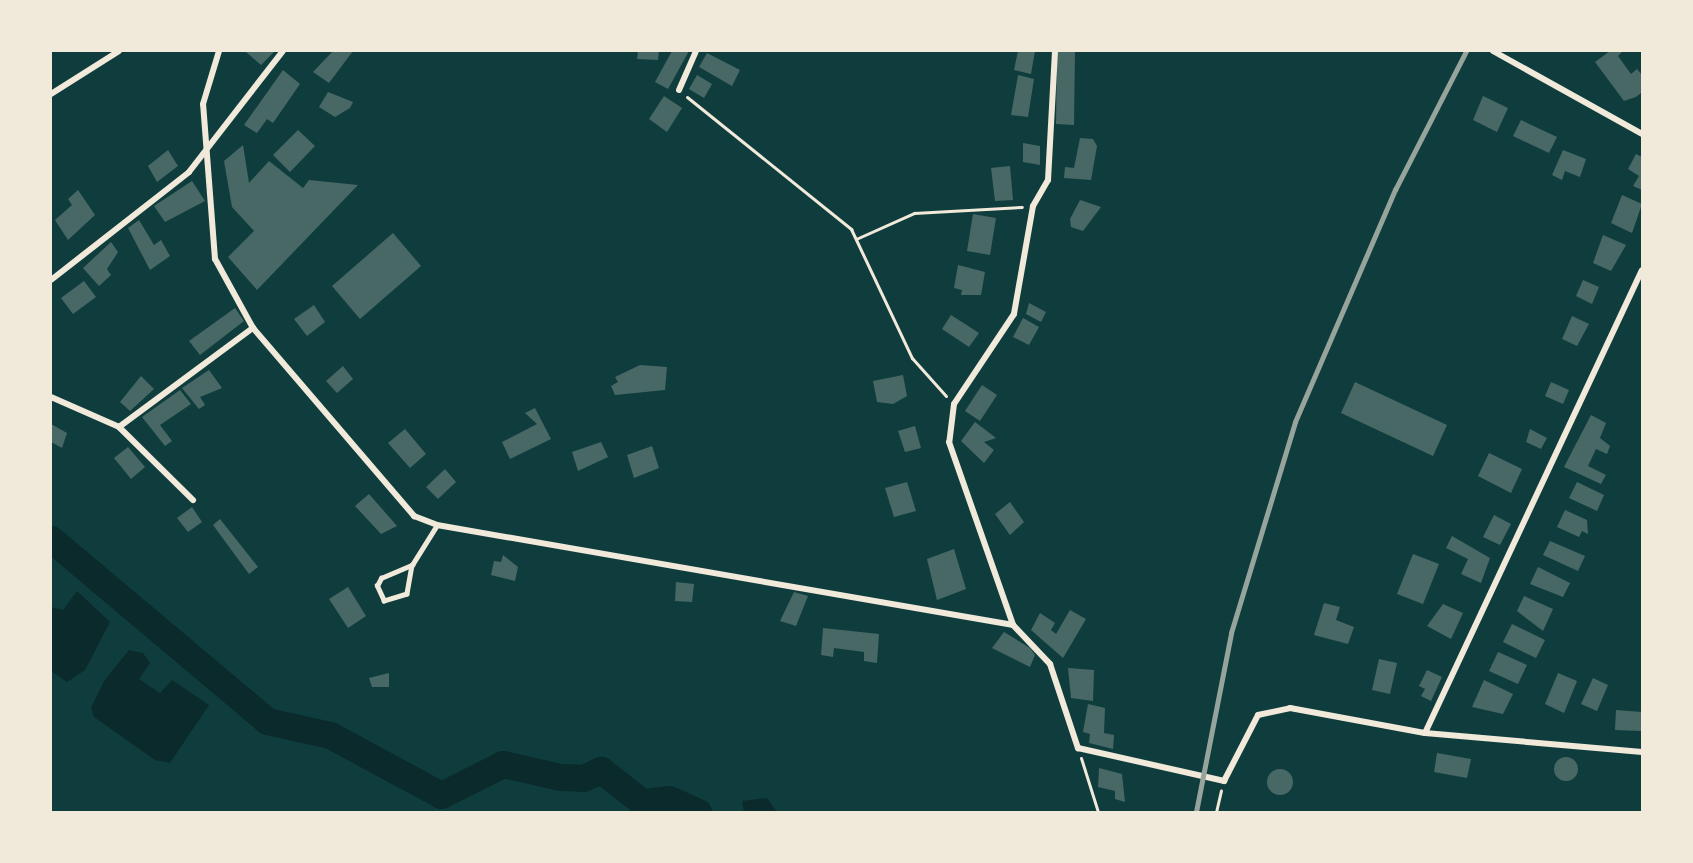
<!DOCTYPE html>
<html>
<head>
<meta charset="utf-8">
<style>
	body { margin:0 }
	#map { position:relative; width:1693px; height:863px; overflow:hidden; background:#0f3d3e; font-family:"Exo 2",sans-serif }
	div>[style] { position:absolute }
	.water>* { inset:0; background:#0a2a2b }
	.river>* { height:27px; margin:-13.5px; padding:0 13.5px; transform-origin:13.5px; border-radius:13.5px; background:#0a2a2b }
	.building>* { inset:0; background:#486865 }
	.round { border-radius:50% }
	.path>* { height:3px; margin:-1.5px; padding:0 1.5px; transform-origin:1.5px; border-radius:1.5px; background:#f1e9da }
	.service>* { height:4.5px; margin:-2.25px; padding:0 2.25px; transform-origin:2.25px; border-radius:2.25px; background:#f1e9da }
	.minor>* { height:6px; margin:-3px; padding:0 3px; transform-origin:3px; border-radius:3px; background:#f1e9da }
	.rail>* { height:4.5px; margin:-2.25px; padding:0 2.25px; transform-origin:2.25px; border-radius:2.25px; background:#97a49c }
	span { translate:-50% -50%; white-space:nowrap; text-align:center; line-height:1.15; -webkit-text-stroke:6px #f1e9da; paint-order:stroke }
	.frame { position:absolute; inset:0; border:52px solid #f1e9da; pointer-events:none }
</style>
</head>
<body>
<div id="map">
	<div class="water">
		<i style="clip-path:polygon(77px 591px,110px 622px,85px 670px,67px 682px,51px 671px,51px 607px,63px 610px)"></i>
		<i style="clip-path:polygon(129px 650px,143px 653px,150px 663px,139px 679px,160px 693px,172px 680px,209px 705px,170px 763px,155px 760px,94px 717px,91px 708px,104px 681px)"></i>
		<i style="clip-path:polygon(767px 798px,777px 812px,744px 812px,742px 801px)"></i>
	</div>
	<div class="river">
		<i style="left:51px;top:539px;width:282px;rotate:40.1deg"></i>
		<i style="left:267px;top:721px;width:65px;rotate:12.5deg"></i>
		<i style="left:330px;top:735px;width:126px;rotate:28.4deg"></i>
		<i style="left:441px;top:795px;width:69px;rotate:-26.6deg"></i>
		<i style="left:503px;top:764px;width:58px;rotate:12.8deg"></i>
		<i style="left:560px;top:777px;width:23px;rotate:2deg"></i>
		<i style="left:583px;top:778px;width:20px;rotate:-24deg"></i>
		<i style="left:601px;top:770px;width:52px;rotate:38deg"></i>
		<i style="left:642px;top:802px;width:27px;rotate:-6deg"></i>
		<i style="left:669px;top:799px;width:32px;rotate:24deg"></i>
	</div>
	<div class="building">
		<i style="clip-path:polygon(245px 51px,275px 51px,261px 65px)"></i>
		<i style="clip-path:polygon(333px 51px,353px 51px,329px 83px,313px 72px)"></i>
		<i style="clip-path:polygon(638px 51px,659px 51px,658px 60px,637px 59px)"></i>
		<i style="clip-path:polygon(672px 51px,689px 51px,668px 89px,655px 82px)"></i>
		<i style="clip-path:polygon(1018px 51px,1035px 51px,1031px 74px,1014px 70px)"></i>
		<i style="clip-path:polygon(1057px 51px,1075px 51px,1074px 125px,1056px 124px)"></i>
		<i style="clip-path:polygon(1610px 51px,1623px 51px,1618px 56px,1631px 74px,1637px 69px,1642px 75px,1642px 92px,1636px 97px,1624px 101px,1595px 62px)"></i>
		<i style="clip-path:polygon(707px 53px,740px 70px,732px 86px,699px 67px)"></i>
		<i style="clip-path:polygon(283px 70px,300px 84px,273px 123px,267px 119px,257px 133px,244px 125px)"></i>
		<i style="clip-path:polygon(697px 75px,712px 84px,704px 98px,689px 89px)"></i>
		<i style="clip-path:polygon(1018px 75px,1034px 79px,1028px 117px,1011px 115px)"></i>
		<i style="clip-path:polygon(328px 92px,353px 102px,350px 108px,335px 117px,319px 107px)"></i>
		<i style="clip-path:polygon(664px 96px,682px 108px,667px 132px,649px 119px)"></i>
		<i style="clip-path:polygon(1483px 96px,1508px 108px,1497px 132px,1473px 120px)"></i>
		<i style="clip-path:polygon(1521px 120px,1557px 137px,1549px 153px,1513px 136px)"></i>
		<i style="clip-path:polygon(298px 130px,315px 146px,290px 172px,273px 155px)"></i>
		<i style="clip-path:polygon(1080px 138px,1093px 139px,1097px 146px,1091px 180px,1064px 178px,1065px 167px,1074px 168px)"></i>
		<i style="clip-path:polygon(1023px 143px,1040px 146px,1040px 165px,1023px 162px)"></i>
		<i style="clip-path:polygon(243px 145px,249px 183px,269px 161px,303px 188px,309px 180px,358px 185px,257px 290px,228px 257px,254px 231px,232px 207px,224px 161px)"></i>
		<i style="clip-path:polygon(168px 150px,178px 166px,157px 182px,148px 166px)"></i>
		<i style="clip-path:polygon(1563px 150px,1586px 159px,1580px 177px,1565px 171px,1562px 180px,1552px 175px)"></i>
		<i style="clip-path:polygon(1636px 154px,1642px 157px,1642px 190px,1633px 186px,1639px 176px,1628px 169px)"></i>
		<i style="clip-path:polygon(1010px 166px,1013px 200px,995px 201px,991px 168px)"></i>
		<i style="clip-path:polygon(192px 181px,205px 201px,165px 222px,154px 206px)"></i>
		<i style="clip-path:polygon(78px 190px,95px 215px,68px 240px,55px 220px,72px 205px,68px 199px)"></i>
		<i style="clip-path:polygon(1622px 195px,1642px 204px,1632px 233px,1611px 223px)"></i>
		<i style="clip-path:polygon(1080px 200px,1101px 207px,1083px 231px,1071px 227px,1070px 219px)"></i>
		<i style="clip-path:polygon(973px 214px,996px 218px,990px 255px,967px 251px)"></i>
		<i style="clip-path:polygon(139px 220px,154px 245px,161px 240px,170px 256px,150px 270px,128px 228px)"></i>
		<i style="clip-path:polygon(393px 233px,421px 266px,360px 319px,332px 286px)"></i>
		<i style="clip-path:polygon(1603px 235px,1626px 245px,1611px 271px,1593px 263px)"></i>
		<i style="clip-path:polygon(111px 242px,118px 252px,107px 269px,111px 275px,99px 286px,83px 268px)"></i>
		<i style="clip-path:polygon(958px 265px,985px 272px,981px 295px,961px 295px,962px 290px,954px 288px)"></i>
		<i style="clip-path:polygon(1583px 280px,1599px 287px,1592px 304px,1576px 296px)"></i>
		<i style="clip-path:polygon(84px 281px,96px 297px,73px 314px,61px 298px)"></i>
		<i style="clip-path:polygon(1029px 303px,1046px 312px,1041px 322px,1026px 314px)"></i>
		<i style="clip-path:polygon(314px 305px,325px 322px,307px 336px,294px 319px)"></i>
		<i style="clip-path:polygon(235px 308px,244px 321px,200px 355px,189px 341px)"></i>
		<i style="clip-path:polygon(951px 315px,979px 333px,969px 347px,942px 329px)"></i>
		<i style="clip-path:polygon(1572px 316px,1589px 324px,1577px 346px,1562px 339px)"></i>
		<i style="clip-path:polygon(1023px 318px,1039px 327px,1029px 345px,1013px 337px)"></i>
		<i style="clip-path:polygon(640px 365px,667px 367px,665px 390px,615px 395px,611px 386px,618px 382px,615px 377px)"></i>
		<i style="clip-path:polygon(343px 366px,353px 379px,337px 393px,326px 381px)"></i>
		<i style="clip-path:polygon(209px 370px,222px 388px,200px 397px,205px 405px,199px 409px,182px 388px)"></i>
		<i style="clip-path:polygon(903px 375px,907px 396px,893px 404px,877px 402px,873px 381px)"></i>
		<i style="clip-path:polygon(141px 376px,154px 389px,130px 411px,120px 402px)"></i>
		<i style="clip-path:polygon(1355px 382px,1447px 425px,1433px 456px,1341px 413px)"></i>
		<i style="clip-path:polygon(1551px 382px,1569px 390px,1563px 404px,1545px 396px)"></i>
		<i style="clip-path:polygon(982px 385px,997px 395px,980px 421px,965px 411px)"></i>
		<i style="clip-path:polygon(180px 390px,191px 404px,160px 425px,172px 441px,165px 446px,142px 417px)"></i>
		<i style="clip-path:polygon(535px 408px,551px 439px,510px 459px,502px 442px,537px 424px,525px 413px)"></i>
		<i style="clip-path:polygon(1591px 415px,1606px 423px,1600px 438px,1610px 446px,1607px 454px,1596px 449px,1588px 466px,1606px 475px,1601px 484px,1564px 467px)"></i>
		<i style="clip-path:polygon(975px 422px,996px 438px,984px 442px,994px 450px,984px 463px,961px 441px)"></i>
		<i style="clip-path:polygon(51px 424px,67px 433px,62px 448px,51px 442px)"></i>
		<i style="clip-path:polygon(915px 426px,921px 448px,905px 452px,898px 431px)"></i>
		<i style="clip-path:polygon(405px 429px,426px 454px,410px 468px,388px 443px)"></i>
		<i style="clip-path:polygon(1530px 429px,1547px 438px,1541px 449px,1526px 442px)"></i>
		<i style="clip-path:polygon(601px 442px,608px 457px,578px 471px,572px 452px)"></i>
		<i style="clip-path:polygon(652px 446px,659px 468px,634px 478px,627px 455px)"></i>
		<i style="clip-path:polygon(128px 447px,145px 467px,131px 479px,114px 458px)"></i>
		<i style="clip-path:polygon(1489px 453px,1522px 469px,1511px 493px,1478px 476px)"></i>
		<i style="clip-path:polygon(445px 469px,456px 482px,438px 499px,426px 487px)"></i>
		<i style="clip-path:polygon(907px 482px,916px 511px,894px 517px,885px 488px)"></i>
		<i style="clip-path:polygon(1577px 482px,1604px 495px,1597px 511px,1569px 498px)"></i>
		<i style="clip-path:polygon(369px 494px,397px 526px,381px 534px,355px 506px)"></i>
		<i style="clip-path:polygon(1010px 502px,1024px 522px,1010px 535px,995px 514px)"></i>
		<i style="clip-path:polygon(192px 507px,202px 522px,188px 532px,177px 518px)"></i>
		<i style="clip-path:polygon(1565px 510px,1587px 520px,1588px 534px,1582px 531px,1579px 537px,1557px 527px)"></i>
		<i style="clip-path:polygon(1494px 515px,1511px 524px,1500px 545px,1483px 537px)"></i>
		<i style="clip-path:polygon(220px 519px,258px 567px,249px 574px,213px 525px)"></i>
		<i style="clip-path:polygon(1452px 536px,1490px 558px,1481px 583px,1461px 574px,1468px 559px,1446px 548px)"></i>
		<i style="clip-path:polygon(1550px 541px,1585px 556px,1578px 571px,1543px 555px)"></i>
		<i style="clip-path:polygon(954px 549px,966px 589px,937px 600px,927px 559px)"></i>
		<i style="clip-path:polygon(1413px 554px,1439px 564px,1423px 604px,1397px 594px)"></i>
		<i style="clip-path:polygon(503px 555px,518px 567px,515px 581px,491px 575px,494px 561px,501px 562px)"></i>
		<i style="clip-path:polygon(1538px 567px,1570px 583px,1563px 597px,1530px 584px)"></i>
		<i style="clip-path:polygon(676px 582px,694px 584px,692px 602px,675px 601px)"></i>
		<i style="clip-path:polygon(348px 587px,366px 616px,348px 628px,329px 599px)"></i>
		<i style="clip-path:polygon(794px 592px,808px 596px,796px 626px,780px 621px)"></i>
		<i style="clip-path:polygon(1524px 596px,1553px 609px,1543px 631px,1517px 611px)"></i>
		<i style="clip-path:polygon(1324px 603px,1340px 607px,1336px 620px,1354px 627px,1348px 644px,1314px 635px)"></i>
		<i style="clip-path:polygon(1443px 604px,1463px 613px,1451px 639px,1427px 626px)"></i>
		<i style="clip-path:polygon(1070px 610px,1086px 619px,1063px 658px,1031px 630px,1040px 613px,1055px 623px,1051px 630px,1056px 634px)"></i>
		<i style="clip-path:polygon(1512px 624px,1545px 640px,1536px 658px,1503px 642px)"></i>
		<i style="clip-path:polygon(823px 628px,879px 634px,877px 663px,864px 661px,864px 652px,834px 648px,833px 657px,821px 655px)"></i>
		<i style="clip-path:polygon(1004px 632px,1030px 648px,1035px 655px,1030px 667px,992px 648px)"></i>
		<i style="clip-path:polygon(1498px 652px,1527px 665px,1518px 684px,1489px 671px)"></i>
		<i style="clip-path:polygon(1379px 659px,1397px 663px,1390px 694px,1372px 690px)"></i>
		<i style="clip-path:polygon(1068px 668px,1094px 670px,1093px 701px,1071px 698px)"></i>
		<i style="clip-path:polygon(1427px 670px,1442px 677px,1431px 701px,1421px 696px,1425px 689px,1419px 686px)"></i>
		<i style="clip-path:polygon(389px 673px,389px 687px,372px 687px,369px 678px)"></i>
		<i style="clip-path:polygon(1558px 673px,1577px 681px,1564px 713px,1545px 704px)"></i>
		<i style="clip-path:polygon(1593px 678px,1608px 685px,1597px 711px,1581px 704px)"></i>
		<i style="clip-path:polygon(1484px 680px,1513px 694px,1503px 714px,1472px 707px)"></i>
		<i style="clip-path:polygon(1088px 704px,1105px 708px,1104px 733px,1114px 735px,1113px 749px,1089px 743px,1090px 734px,1083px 732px)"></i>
		<i style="clip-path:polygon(1616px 710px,1642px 712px,1641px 731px,1615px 730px)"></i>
		<i style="clip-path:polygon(1437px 753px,1471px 759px,1467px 778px,1434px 772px)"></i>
		<i class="round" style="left:1554px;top:757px;width:24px;height:24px"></i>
		<i style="clip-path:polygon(1099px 768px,1122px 774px,1125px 802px,1115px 799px,1115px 791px,1098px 787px)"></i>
		<i class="round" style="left:1267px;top:769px;width:26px;height:26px"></i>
	</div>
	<div class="path">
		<i style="left:687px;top:97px;width:211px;rotate:38.8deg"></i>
		<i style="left:851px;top:229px;width:143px;rotate:64.7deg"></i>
		<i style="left:912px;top:358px;width:51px;rotate:48.2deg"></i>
		<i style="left:856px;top:239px;width:64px;rotate:-24.1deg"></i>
		<i style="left:914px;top:213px;width:108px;rotate:-3.2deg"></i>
		<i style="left:1081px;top:758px;width:57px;rotate:72.5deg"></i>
		<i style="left:1216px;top:812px;width:22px;rotate:-77deg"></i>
	</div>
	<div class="service">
		<i style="left:412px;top:565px;width:29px;rotate:100deg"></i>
		<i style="left:407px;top:594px;width:24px;rotate:163deg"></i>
		<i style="left:384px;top:601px;width:17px;rotate:-115deg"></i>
		<i style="left:377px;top:586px;width:9px;rotate:-63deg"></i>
		<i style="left:381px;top:578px;width:34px;rotate:-23deg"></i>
		<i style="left:412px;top:565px;width:47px;rotate:-58deg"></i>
	</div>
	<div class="minor">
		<i style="left:1055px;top:51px;width:129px;rotate:93.1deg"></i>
		<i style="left:1048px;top:180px;width:30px;rotate:120deg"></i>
		<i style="left:1033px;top:206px;width:110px;rotate:100deg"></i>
		<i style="left:1014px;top:314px;width:108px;rotate:123.7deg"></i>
		<i style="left:954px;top:404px;width:38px;rotate:97deg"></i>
		<i style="left:949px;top:442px;width:194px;rotate:70.7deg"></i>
		<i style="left:1013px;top:625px;width:54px;rotate:46.5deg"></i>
		<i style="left:1050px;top:664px;width:89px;rotate:71.6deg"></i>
		<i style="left:1078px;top:748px;width:150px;rotate:12.7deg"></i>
		<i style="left:1224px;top:781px;width:74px;rotate:-62.7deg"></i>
		<i style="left:1258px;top:715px;width:33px;rotate:-12deg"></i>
		<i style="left:1290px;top:708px;width:137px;rotate:10.5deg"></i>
		<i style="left:1425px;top:733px;width:218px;rotate:5deg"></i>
		<i style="left:1493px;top:51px;width:171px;rotate:29.1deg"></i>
		<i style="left:679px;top:90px;width:43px;rotate:-66.4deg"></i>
		<i style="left:51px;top:94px;width:80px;rotate:-32.3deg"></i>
		<i style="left:51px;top:280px;width:175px;rotate:-38deg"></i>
		<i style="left:189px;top:172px;width:153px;rotate:-52.2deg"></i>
		<i style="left:253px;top:328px;width:248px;rotate:49.4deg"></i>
		<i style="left:414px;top:516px;width:25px;rotate:21deg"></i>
		<i style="left:437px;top:525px;width:585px;rotate:9.85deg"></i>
		<i style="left:51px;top:397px;width:74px;rotate:23.8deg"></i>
		<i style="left:119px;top:427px;width:167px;rotate:-36.5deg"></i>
		<i style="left:253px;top:328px;width:79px;rotate:-118.8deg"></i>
		<i style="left:215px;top:259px;width:155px;rotate:-94.4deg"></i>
		<i style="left:203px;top:104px;width:55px;rotate:-73.2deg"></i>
		<i style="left:119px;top:427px;width:104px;rotate:44.6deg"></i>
		<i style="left:1425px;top:733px;width:511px;rotate:-64.89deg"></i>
	</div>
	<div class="rail">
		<i style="left:1196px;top:812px;width:182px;rotate:-78.9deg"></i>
		<i style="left:1231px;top:633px;width:220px;rotate:-73.1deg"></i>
		<i style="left:1295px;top:422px;width:253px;rotate:-66.7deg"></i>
		<i style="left:1395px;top:190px;width:156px;rotate:-62.9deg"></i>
	</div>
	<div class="frame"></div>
</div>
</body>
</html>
